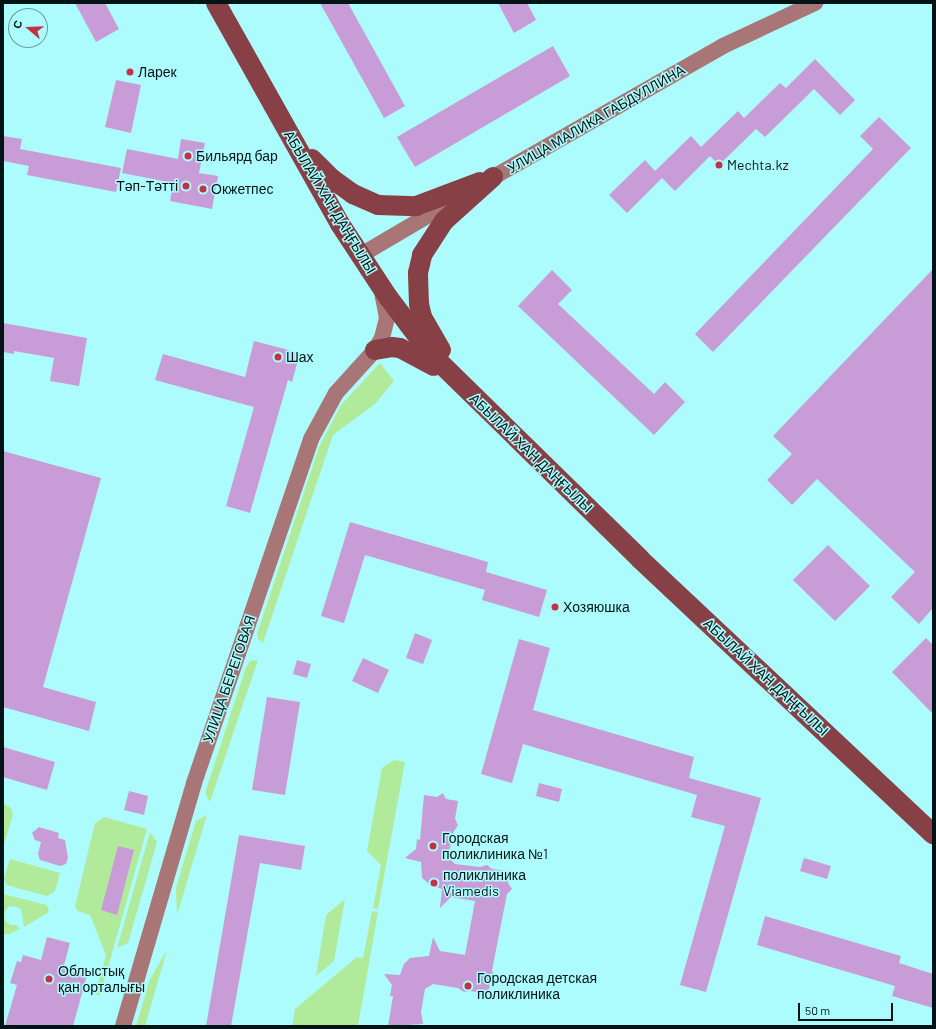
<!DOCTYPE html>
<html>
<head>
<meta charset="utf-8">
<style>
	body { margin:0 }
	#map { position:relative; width:936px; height:1029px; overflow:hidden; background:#adfcfd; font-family:Barlow,sans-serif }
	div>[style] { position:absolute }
	.green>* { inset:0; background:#b1ea9b }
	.building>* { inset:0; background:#c89cd7 }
	.secondary>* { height:16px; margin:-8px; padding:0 8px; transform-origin:8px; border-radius:8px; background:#a97677 }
	.highway>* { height:20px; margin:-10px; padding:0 10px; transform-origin:10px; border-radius:10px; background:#874146 }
	.dots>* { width:11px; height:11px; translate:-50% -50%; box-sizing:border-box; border:2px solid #adfcfd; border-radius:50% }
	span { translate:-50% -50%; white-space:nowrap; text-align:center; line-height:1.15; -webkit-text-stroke:3px #adfcfd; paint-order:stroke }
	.poi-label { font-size:14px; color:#011415 }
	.left { translate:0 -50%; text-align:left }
	.right { translate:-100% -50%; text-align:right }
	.street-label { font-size:14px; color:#011415 }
	.frame { position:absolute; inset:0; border:4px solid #011415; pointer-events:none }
	.north { position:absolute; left:8px; top:8px; width:40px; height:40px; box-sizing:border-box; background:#adfcfd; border:1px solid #689fa0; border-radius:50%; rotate:289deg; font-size:11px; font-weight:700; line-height:16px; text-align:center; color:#011415 }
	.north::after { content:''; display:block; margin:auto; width:14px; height:18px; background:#c23148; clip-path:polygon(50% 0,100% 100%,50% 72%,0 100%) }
	.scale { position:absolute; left:798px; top:1003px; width:95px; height:18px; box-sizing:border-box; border:2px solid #011415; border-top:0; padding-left:5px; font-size:12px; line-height:14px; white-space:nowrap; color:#011415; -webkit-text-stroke:3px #adfcfd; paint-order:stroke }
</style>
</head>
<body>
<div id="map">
	<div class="green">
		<i style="clip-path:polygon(380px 363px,394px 381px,376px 403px,333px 435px,263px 643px,258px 639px,257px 634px,319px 447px,341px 405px)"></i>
		<i style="clip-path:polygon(258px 660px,210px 802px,205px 793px,246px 667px,250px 661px)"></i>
		<i style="clip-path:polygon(394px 760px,405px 762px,378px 909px,373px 908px,381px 865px,367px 851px,382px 768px)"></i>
		<i style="clip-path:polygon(3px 803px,11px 808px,13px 815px,3px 847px)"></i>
		<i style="clip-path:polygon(207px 815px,177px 915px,176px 888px,196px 821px)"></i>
		<i style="clip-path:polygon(104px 817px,147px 829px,100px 996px,95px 994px,106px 955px,90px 915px,78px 911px,75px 906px,95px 823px)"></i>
		<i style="clip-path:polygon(150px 832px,157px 842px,128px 943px,117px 948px)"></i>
		<i style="clip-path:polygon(10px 859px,60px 873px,55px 891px,47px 896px,6px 885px,4px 878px)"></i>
		<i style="clip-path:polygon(3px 894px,47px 905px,49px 912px,24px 927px,21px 909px,14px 906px,8px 907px,4px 914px,5px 920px,10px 925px,17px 925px,20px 929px,9px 934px,3px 934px)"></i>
		<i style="clip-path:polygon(345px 899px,334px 961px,316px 976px,326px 915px)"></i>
		<i style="clip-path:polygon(372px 911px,378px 912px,358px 1026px,292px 1026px,295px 1009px,357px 957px,363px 958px)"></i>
		<i style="clip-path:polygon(167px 950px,145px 1026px,136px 1026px,150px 979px)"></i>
	</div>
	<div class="building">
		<i style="clip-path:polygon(75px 3px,105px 3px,119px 29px,96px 42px)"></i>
		<i style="clip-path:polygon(320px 3px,348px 3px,405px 106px,384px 118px)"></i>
		<i style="clip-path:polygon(498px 3px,527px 3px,536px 20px,514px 33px)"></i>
		<i style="clip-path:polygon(553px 46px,570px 76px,415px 167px,397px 137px)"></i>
		<i style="clip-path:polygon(815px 59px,855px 100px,840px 115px,814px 89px,765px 137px,756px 129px,719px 165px,710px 156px,675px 191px,662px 178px,627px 213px,609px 195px,645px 160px,655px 171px,691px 136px,701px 147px,738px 111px,744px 118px,780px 83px,786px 88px)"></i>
		<i style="clip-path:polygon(116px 80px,141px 85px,131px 133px,105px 127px)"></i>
		<i style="clip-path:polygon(879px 117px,911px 148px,713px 352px,695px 334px,873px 149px,860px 136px)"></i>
		<i style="clip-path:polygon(3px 136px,22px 139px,20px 149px,121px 168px,116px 192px,27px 175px,29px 166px,3px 161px)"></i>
		<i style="clip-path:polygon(181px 139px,205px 143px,199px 173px,218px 176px,212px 209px,170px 201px,173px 183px,122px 173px,127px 149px,178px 159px)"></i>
		<i style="clip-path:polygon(933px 269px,933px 608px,919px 624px,891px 597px,915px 572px,817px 479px,792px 505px,767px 480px,792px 454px,773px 436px)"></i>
		<i style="clip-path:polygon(552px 270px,572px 290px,558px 304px,654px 394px,665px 382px,685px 402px,654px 435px,518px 306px)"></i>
		<i style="clip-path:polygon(3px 323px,87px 338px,79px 386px,50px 381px,54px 358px,14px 351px,14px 354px,3px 352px)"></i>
		<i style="clip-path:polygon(254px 341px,300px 353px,292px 382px,288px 380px,250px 513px,226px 506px,254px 407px,155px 380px,163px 354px,245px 377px)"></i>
		<i style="clip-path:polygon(3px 451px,101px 478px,43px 687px,96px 702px,89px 731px,3px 707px)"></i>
		<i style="clip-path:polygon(350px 522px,488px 562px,486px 572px,547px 590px,539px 617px,482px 600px,485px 590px,365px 555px,344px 623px,321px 616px)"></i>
		<i style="clip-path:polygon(828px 545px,870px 586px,835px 621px,793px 580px)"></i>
		<i style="clip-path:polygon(415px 633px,432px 640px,423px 664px,406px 658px)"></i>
		<i style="clip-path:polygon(926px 638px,933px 645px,933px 714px,892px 672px)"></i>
		<i style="clip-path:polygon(519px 639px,550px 648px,533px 710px,694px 757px,689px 778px,761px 798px,706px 992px,680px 985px,725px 826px,691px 817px,697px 795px,523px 744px,512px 783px,481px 774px)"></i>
		<i style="clip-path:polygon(363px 658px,389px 670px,378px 693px,352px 681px)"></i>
		<i style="clip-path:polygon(297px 660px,311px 664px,307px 678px,293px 674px)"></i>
		<i style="clip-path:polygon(267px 697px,300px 702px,285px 795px,252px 790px)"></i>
		<i style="clip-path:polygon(3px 747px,55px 762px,47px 790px,3px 777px)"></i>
		<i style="clip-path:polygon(539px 783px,562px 789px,559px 802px,536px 796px)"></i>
		<i style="clip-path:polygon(129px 791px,148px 796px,144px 815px,124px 810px)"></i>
		<i style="clip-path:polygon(443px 793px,446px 799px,458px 801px,455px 819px,458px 825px,453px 833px,448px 857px,455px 864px,480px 867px,487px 865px,492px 869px,510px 871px,508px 883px,512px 889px,507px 894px,494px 960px,492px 971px,496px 978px,490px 983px,488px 994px,470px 991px,464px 992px,458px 988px,433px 984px,425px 989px,421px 1012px,423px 1024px,388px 1026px,393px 996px,390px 996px,392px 985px,384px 974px,400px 975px,404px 964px,410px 958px,429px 956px,433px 937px,440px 951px,465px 955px,475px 901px,451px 897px,440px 908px,442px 889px,429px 884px,422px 878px,421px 862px,405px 858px,416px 849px,417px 839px,420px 840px,424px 795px,437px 797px)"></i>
		<i style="clip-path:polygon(39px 827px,59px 833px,58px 838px,65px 840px,68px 858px,66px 864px,60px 866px,40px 860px,38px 854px,41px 842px,35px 840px,32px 833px)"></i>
		<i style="clip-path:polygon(239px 835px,305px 846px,301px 870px,260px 863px,231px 1026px,206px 1026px)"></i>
		<i style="clip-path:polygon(118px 846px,134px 850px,117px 915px,101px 910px)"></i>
		<i style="clip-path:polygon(804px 858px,831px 866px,827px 879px,800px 871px)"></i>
		<i style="clip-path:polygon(765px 916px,901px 956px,899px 963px,933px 974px,933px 1008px,892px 996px,895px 986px,757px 945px)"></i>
		<i style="clip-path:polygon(47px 937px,70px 943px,63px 969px,87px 975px,73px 1026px,5px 1026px,17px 985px,10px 983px,17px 961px,21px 962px,23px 955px,41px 960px)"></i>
	</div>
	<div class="secondary">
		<i style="left:483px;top:183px;width:276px;rotate:-29.7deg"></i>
		<i style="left:723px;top:46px;width:102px;rotate:-25.1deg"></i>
		<i style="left:361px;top:255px;width:118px;rotate:-30.5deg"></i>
		<i style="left:123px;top:1026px;width:253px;rotate:-73.7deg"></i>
		<i style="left:194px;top:783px;width:363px;rotate:-71.2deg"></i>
		<i style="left:311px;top:439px;width:52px;rotate:-61.5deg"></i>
		<i style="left:336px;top:393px;width:58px;rotate:-47.8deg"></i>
		<i style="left:375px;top:350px;width:14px;rotate:-60deg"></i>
		<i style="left:382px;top:338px;width:21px;rotate:-76deg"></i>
		<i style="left:387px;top:318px;width:26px;rotate:-101deg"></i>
	</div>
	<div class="highway">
		<i style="left:216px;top:3px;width:253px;rotate:60.7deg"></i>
		<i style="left:340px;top:224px;width:87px;rotate:56.7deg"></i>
		<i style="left:388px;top:297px;width:71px;rotate:53deg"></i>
		<i style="left:431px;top:354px;width:293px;rotate:44.4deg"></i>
		<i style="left:640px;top:559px;width:402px;rotate:43.2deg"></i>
		<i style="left:312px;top:159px;width:27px;rotate:45deg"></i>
		<i style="left:331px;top:178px;width:27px;rotate:36deg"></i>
		<i style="left:353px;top:194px;width:27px;rotate:24deg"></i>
		<i style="left:378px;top:205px;width:38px;rotate:2deg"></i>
		<i style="left:416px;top:206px;width:68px;rotate:-20.6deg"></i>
		<i style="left:375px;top:350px;width:17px;rotate:-10deg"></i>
		<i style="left:392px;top:347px;width:8px;rotate:7deg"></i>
		<i style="left:400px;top:348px;width:38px;rotate:28deg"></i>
		<i style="left:441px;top:350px;width:38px;rotate:-120deg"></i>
		<i style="left:422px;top:317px;width:13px;rotate:-103deg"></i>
		<i style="left:419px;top:304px;width:31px;rotate:-92deg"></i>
		<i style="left:418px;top:273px;width:18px;rotate:-77deg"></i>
		<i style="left:422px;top:255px;width:40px;rotate:-57.1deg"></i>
		<i style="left:444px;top:221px;width:66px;rotate:-41.9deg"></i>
	</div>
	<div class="dots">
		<i style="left:130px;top:72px;background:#c23148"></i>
		<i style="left:188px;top:156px;background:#c23148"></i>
		<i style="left:719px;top:165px;background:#c23148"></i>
		<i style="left:186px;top:186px;background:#c23148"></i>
		<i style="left:203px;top:189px;background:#c23148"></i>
		<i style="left:278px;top:357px;background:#c23148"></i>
		<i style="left:555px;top:607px;background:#c23148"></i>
		<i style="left:433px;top:846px;background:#c23148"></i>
		<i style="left:434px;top:883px;background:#c23148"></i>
		<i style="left:49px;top:979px;background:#c23148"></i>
		<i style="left:468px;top:986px;background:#c23148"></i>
	</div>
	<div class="poi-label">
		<span class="left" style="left:138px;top:72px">Ларек</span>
		<span class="left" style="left:196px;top:156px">Бильярд бар</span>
		<span class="left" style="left:727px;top:165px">Mechta.kz</span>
		<span class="right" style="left:178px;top:186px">Тәп-Тәтті</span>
		<span class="left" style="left:211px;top:189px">Окжетпес</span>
		<span class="left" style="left:286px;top:357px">Шах</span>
		<span class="left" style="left:563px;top:607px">Хозяюшка</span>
		<span class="left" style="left:442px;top:846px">Городская<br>поликлиника №1</span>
		<span class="left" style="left:443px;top:883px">поликлиника<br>Viamedis</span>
		<span class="left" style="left:58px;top:979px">Облыстық<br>қан орталығы</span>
		<span class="left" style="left:477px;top:986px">Городская детская<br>поликлиника</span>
	</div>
	<div class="street-label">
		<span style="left:596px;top:119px;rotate:-30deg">УЛИЦА МАЛИКА ГАБДУЛЛИНА</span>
		<span style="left:330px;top:202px;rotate:59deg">АБЫЛАЙ ХАН ДАҢҒЫЛЫ</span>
		<span style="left:531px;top:453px;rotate:44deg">АБЫЛАЙ ХАН ДАҢҒЫЛЫ</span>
		<span style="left:766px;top:677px;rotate:43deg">АБЫЛАЙ ХАН ДАҢҒЫЛЫ</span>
		<span style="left:229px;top:679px;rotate:-71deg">УЛИЦА БЕРЕГОВАЯ</span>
	</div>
	<div class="frame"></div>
	<div class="north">С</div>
	<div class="scale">50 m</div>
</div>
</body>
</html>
